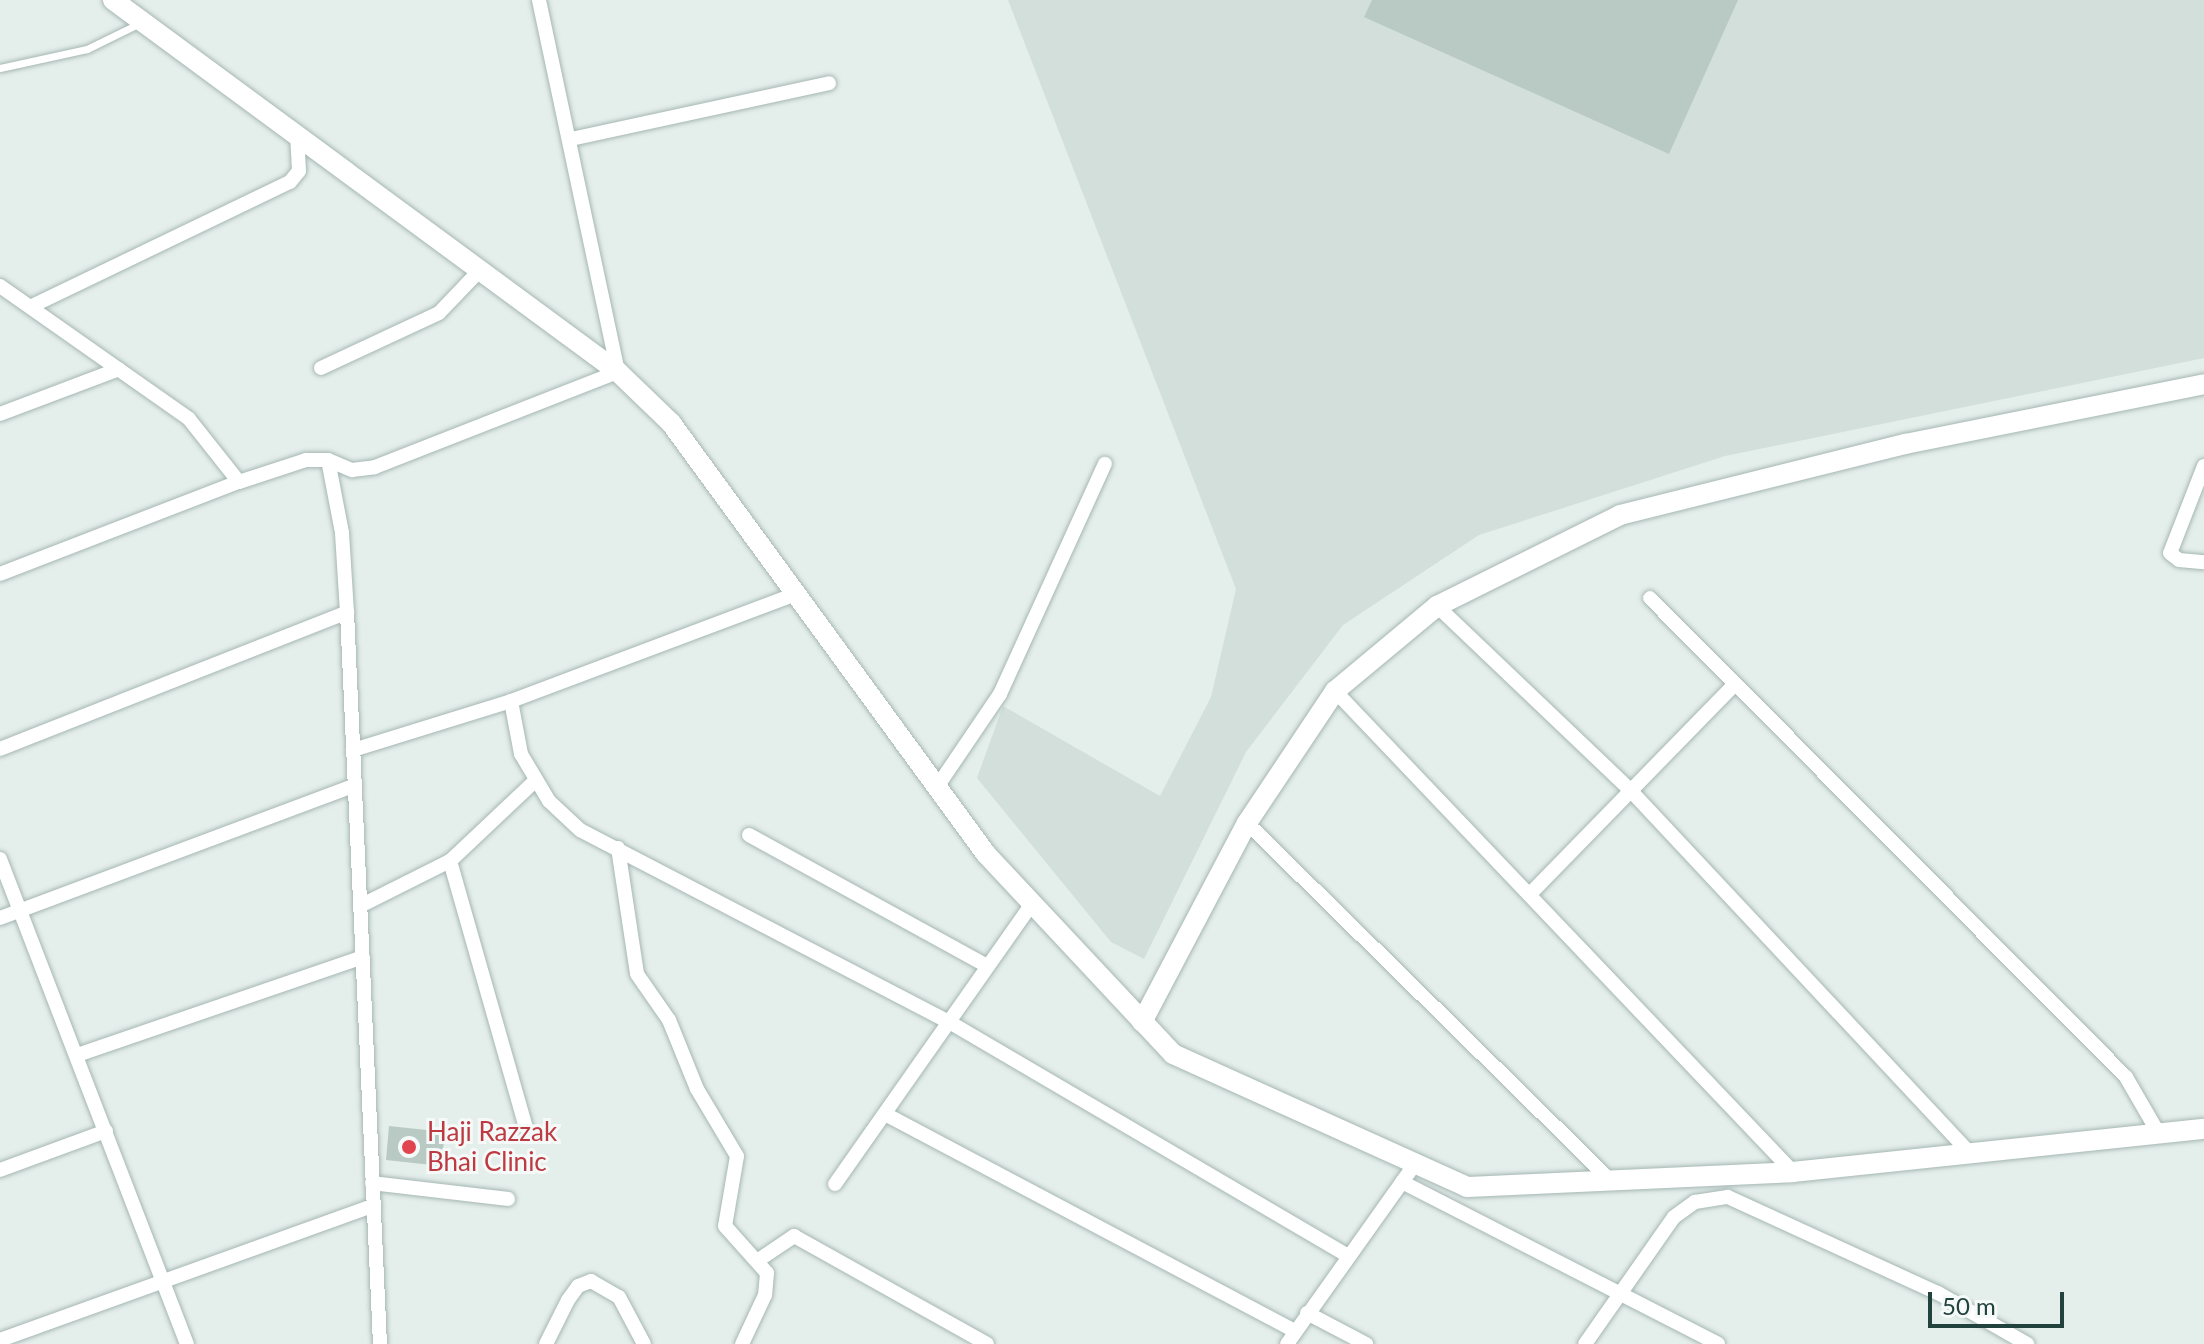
<!DOCTYPE html>
<html>
<head>
<meta charset="utf-8">
<style>
	body { margin:0 }
	#map { position:relative; width:2204px; height:1344px; overflow:hidden; background:#e4eeeb; font-family:Lato,sans-serif }
	div>[style] { position:absolute }
	.built>* { inset:0; background:#d2dfda }
	.building>* { inset:0; background:#b9cac4 }
	.roads { filter:drop-shadow(0 0 2px #a6b7b3) drop-shadow(0 0 2px #a6b7b3) }
	.lane>* { height:7px; margin:-3.5px; padding:0 3.5px; transform-origin:3.5px; border-radius:3.5px; background:#fff }
	.street>* { height:14px; margin:-7px; padding:0 7px; transform-origin:7px; border-radius:7px; background:#fff }
	.secondary>* { height:20px; margin:-10px; padding:0 10px; transform-origin:10px; border-radius:10px; background:#fff }
	.dots>* { width:22px; height:22px; translate:-50% -50%; box-sizing:border-box; border:4px solid #f5faf8; border-radius:50% }
	span { translate:-50% -50%; white-space:nowrap; text-align:center; line-height:1.15; -webkit-text-stroke:6px #f5faf8; paint-order:stroke }
	.health-label { font-size:26px; color:#be3a42 }
	.left { translate:0 -50%; text-align:left }
	.scale { position:absolute; left:1928px; top:1292px; width:136px; height:36px; box-sizing:border-box; border:4px solid #22423d; border-top:0; padding-left:10px; font-size:24px; line-height:28px; white-space:nowrap; color:#22423d; -webkit-text-stroke:6px #f5faf8; paint-order:stroke }
</style>
</head>
<body>
<div id="map">
	<div class="built">
		<i style="clip-path:polygon(1008px 0,2204px 0,2204px 358px,1725px 456px,1479px 535px,1343px 625px,1246px 752px,1144px 959px,1111px 942px,977px 778px,1003px 706px,1160px 796px,1211px 697px,1236px 589px)"></i>
	</div>
	<div class="building">
		<i style="clip-path:polygon(1372px 0,1738px 0,1669px 154px,1364px 17px)"></i>
		<i style="clip-path:polygon(389px 1126px,445px 1132px,441px 1166px,386px 1160px)"></i>
	</div>
	<div class="roads">
		<div class="lane">
			<i style="left:0;top:68px;width:89px;rotate:-12.3deg"></i>
			<i style="left:87px;top:49px;width:57px;rotate:-26.1deg"></i>
		</div>
		<div class="street">
			<i style="left:571px;top:139px;width:264px;rotate:-12.2deg"></i>
			<i style="left:0;top:286px;width:231px;rotate:35.1deg"></i>
			<i style="left:189px;top:419px;width:80px;rotate:51.6deg"></i>
			<i style="left:32px;top:306px;width:286px;rotate:-25.7deg"></i>
			<i style="left:290px;top:182px;width:14px;rotate:-51deg"></i>
			<i style="left:299px;top:171px;width:36px;rotate:-93deg"></i>
			<i style="left:321px;top:368px;width:130px;rotate:-25deg"></i>
			<i style="left:439px;top:313px;width:61px;rotate:-46.3deg"></i>
			<i style="left:0;top:414px;width:127px;rotate:-20.7deg"></i>
			<i style="left:328px;top:460px;width:26px;rotate:23deg"></i>
			<i style="left:352px;top:470px;width:23px;rotate:-7deg"></i>
			<i style="left:375px;top:467px;width:261px;rotate:-21.4deg"></i>
			<i style="left:618px;top:372px;width:380px;rotate:-102deg"></i>
			<i style="left:2204px;top:466px;width:93px;rotate:111.3deg"></i>
			<i style="left:2170px;top:553px;width:11px;rotate:38deg"></i>
			<i style="left:2179px;top:560px;width:25px;rotate:5deg"></i>
			<i style="left:0;top:574px;width:256px;rotate:-21.1deg"></i>
			<i style="left:239px;top:482px;width:71px;rotate:-18.2deg"></i>
			<i style="left:306px;top:460px;width:22px"></i>
			<i style="left:328px;top:460px;width:74px;rotate:79.1deg"></i>
			<i style="left:342px;top:533px;width:79px;rotate:86.4deg"></i>
			<i style="left:347px;top:612px;width:733px;rotate:87.42deg"></i>
			<i style="left:1650px;top:598px;width:675px;rotate:45.18deg"></i>
			<i style="left:2126px;top:1077px;width:66px;rotate:59.9deg"></i>
			<i style="left:1437px;top:606px;width:269px;rotate:43.6deg"></i>
			<i style="left:1632px;top:792px;width:496px;rotate:46.9deg"></i>
			<i style="left:1335px;top:691px;width:664px;rotate:46.4deg"></i>
			<i style="left:511px;top:701px;width:54px;rotate:79.3deg"></i>
			<i style="left:521px;top:754px;width:55px;rotate:59.2deg"></i>
			<i style="left:549px;top:801px;width:42px;rotate:43.1deg"></i>
			<i style="left:580px;top:830px;width:418px;rotate:27.5deg"></i>
			<i style="left:951px;top:1023px;width:460px;rotate:30.4deg"></i>
			<i style="left:0;top:749px;width:373px;rotate:-21.5deg"></i>
			<i style="left:353px;top:750px;width:165px;rotate:-17.2deg"></i>
			<i style="left:511px;top:701px;width:304px;rotate:-20.6deg"></i>
			<i style="left:937px;top:787px;width:112px;rotate:-55.9deg"></i>
			<i style="left:1000px;top:694px;width:253px;rotate:-65.5deg"></i>
			<i style="left:1247px;top:823px;width:511px;rotate:44.52deg"></i>
			<i style="left:749px;top:835px;width:272px;rotate:28.8deg"></i>
			<i style="left:618px;top:848px;width:127px;rotate:81.4deg"></i>
			<i style="left:637px;top:974px;width:56px;rotate:55.2deg"></i>
			<i style="left:669px;top:1020px;width:74px;rotate:67.9deg"></i>
			<i style="left:697px;top:1089px;width:78px;rotate:59.2deg"></i>
			<i style="left:737px;top:1156px;width:71px;rotate:99.7deg"></i>
			<i style="left:725px;top:1226px;width:63px;rotate:48.2deg"></i>
			<i style="left:767px;top:1273px;width:22px;rotate:95deg"></i>
			<i style="left:765px;top:1295px;width:54px;rotate:115.1deg"></i>
			<i style="left:0;top:859px;width:520px;rotate:68.92deg"></i>
			<i style="left:450px;top:861px;width:277px;rotate:74.1deg"></i>
			<i style="left:1531px;top:893px;width:292px;rotate:-45.7deg"></i>
			<i style="left:360px;top:906px;width:101px;rotate:-26.6deg"></i>
			<i style="left:450px;top:861px;width:118px;rotate:-43.3deg"></i>
			<i style="left:0;top:918px;width:379px;rotate:-20.5deg"></i>
			<i style="left:77px;top:1055px;width:302px;rotate:-18.9deg"></i>
			<i style="left:885px;top:1114px;width:464px;rotate:27.9deg"></i>
			<i style="left:0;top:1170px;width:113px;rotate:-20.2deg"></i>
			<i style="left:1402px;top:1182px;width:355px;rotate:27.1deg"></i>
			<i style="left:372px;top:1183px;width:137px;rotate:6.7deg"></i>
			<i style="left:835px;top:1184px;width:345px;rotate:-54.9deg"></i>
			<i style="left:757px;top:1261px;width:45px;rotate:-34deg"></i>
			<i style="left:794px;top:1236px;width:221px;rotate:29.2deg"></i>
			<i style="left:1307px;top:1313px;width:67px;rotate:27.7deg"></i>
			<i style="left:0;top:1340px;width:396px;rotate:-19.8deg"></i>
			<i style="left:546px;top:1344px;width:49px;rotate:-63.4deg"></i>
			<i style="left:568px;top:1300px;width:17px;rotate:-54deg"></i>
			<i style="left:578px;top:1286px;width:14px;rotate:-21deg"></i>
			<i style="left:591px;top:1281px;width:32px;rotate:30deg"></i>
			<i style="left:619px;top:1297px;width:53px;rotate:62deg"></i>
			<i style="left:1287px;top:1344px;width:221px;rotate:-54.6deg"></i>
			<i style="left:1585px;top:1344px;width:155px;rotate:-55deg"></i>
			<i style="left:1674px;top:1217px;width:26px;rotate:-36deg"></i>
			<i style="left:1695px;top:1202px;width:33px;rotate:-9deg"></i>
			<i style="left:1728px;top:1197px;width:231px;rotate:24.6deg"></i>
			<i style="left:1938px;top:1293px;width:103px;rotate:29.8deg"></i>
		</div>
		<div class="secondary">
			<i style="left:113px;top:0;width:627px;rotate:36.38deg"></i>
			<i style="left:618px;top:372px;width:74px;rotate:43.9deg"></i>
			<i style="left:671px;top:423px;width:534px;rotate:53.84deg"></i>
			<i style="left:986px;top:854px;width:274px;rotate:46.9deg"></i>
			<i style="left:1173px;top:1054px;width:323px;rotate:24.3deg"></i>
			<i style="left:1467px;top:1187px;width:326px;rotate:-2.6deg"></i>
			<i style="left:1793px;top:1172px;width:413px;rotate:-6deg"></i>
			<i style="left:1142px;top:1022px;width:225px;rotate:-62.2deg"></i>
			<i style="left:1247px;top:823px;width:159px;rotate:-56.3deg"></i>
			<i style="left:1335px;top:691px;width:133px;rotate:-39.8deg"></i>
			<i style="left:1437px;top:606px;width:204px;rotate:-26.4deg"></i>
			<i style="left:1620px;top:515px;width:294px;rotate:-14deg"></i>
			<i style="left:1905px;top:444px;width:305px;rotate:-11.3deg"></i>
		</div>
	</div>
	<div class="dots">
		<i style="left:409px;top:1147px;background:#e0444e"></i>
	</div>
	<div class="health-label">
		<span class="left" style="left:427px;top:1147px">Haji Razzak<br>Bhai Clinic</span>
	</div>
	<div class="scale">50 m</div>
</div>
</body>
</html>
